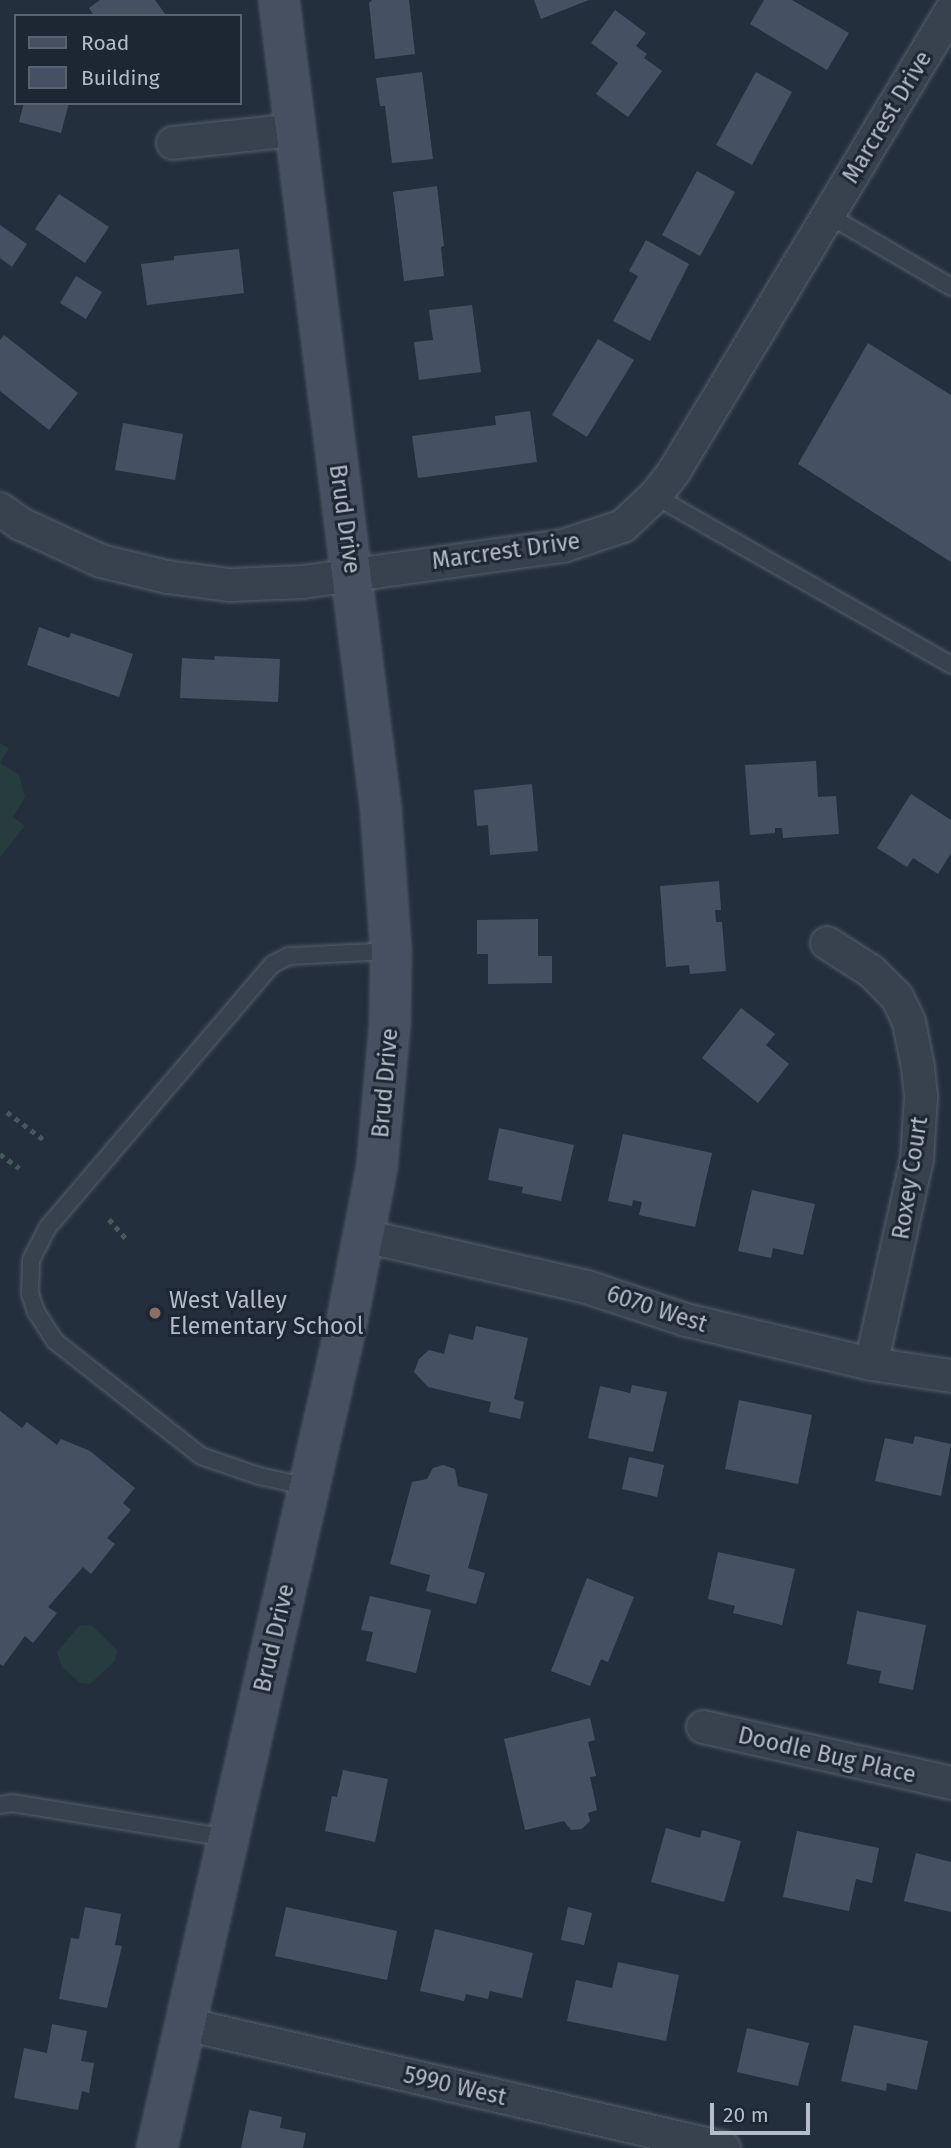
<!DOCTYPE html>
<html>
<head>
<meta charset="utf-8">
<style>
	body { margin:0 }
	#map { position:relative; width:951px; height:2148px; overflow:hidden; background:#242f3e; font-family:"Fira Sans",sans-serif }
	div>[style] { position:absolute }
	.green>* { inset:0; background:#263c3f }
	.building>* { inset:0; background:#455162 }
	.path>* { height:4.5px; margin-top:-2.25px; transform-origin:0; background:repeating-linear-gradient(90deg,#44595c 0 5px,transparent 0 10px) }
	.roads { filter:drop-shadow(0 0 2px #565f6c) drop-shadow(0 0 2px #565f6c) }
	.service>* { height:16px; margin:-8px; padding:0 8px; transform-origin:8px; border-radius:8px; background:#38414e }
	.minor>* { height:32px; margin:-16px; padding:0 16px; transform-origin:16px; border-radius:16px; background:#38414e }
	.secondary>* { height:38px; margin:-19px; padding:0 19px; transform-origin:19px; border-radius:19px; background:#465061 }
	.dots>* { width:19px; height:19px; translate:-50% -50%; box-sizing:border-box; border:4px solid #1d2633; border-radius:50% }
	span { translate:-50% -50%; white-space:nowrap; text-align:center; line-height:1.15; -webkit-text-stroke:6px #1d2633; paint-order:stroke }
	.street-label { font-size:23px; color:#b4bcc9 }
	.poi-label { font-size:23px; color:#b4bcc9 }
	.left { translate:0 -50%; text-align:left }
	.legend { position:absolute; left:14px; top:14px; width:228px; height:91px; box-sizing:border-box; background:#1d2633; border:2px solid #59626f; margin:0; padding:9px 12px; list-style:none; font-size:21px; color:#b4bcc9 }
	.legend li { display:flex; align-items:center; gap:14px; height:35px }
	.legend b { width:35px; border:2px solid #59626f }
	.scale { position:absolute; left:710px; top:2103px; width:100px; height:32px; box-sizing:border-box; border:4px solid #b4bcc9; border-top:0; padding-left:9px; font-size:21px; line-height:24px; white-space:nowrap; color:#b4bcc9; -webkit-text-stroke:5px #1d2633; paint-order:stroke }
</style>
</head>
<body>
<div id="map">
	<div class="green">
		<i style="clip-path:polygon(0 743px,9px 748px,0 763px,19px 775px,25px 797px,13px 817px,25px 826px,0 857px)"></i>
		<i style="clip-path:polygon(80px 1625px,92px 1626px,117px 1650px,115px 1661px,90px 1684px,80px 1683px,62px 1667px,57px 1652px)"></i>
	</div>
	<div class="building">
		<i style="clip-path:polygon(100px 0,155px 0,165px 14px,94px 16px,89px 8px)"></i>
		<i style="clip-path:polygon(372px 0,409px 0,415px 54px,375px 59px,369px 3px)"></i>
		<i style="clip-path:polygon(534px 0,589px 0,541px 19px)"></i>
		<i style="clip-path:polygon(764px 0,792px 0,849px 33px,827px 70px,750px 24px)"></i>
		<i style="clip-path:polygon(615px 10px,646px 33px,636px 46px,647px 54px,644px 58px,662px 71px,628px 117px,596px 94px,618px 63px,591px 43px)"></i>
		<i style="clip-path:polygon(422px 72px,433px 159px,392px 163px,385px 106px,380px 106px,376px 78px)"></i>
		<i style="clip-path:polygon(756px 72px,792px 92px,752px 165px,716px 145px)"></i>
		<i style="clip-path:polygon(24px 103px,69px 103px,61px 133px,19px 122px)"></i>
		<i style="clip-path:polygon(697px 171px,735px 192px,700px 256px,662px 235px)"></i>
		<i style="clip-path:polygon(437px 186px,444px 246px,441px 247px,444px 276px,404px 281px,393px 192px)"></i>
		<i style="clip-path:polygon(59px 194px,109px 227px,85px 263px,35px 229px)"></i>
		<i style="clip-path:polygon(0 225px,27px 244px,12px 267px,0 258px)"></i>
		<i style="clip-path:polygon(646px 240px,689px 264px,650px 341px,613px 321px,638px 276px,629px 271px)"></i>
		<i style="clip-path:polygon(239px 249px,244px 293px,147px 305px,141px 264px,174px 260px,174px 256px)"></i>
		<i style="clip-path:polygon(76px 276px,102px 292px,86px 319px,60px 303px)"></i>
		<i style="clip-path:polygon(472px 305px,481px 372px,419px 380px,414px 342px,433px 340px,429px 310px)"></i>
		<i style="clip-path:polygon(4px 335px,78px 393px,49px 430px,0 391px,0 340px)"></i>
		<i style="clip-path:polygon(598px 339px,634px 360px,587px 437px,552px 415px)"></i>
		<i style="clip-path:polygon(868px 343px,951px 395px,951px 562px,798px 464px)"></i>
		<i style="clip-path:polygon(530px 411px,537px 462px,418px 478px,412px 436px,496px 425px,495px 416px)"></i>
		<i style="clip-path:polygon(123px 423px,183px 434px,175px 480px,115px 470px)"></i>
		<i style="clip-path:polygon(39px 627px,69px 638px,71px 633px,133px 654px,119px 697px,27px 665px)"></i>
		<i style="clip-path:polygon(214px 656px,280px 659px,278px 702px,180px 698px,182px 658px,215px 660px)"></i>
		<i style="clip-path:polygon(816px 761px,818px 797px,836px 796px,839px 834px,783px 838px,782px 828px,775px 828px,775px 833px,750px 835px,745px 765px)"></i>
		<i style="clip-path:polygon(532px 784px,538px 851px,490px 855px,488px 825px,477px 826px,474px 790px)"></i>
		<i style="clip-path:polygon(911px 794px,951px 820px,951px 853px,938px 874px,913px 858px,907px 867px,877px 848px)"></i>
		<i style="clip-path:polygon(719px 881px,721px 910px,715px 910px,716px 922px,722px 922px,726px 971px,690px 974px,689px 965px,666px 967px,660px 886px)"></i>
		<i style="clip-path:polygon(538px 919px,538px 956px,552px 956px,552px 983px,488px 984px,488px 954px,477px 954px,477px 920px)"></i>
		<i style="clip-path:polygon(741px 1008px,775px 1034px,766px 1045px,789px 1064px,758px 1103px,702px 1058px)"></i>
		<i style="clip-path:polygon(499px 1128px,574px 1145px,561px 1201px,522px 1193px,523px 1187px,488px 1180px)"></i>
		<i style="clip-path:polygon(623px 1134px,712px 1153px,695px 1227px,639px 1215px,642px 1202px,633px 1200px,632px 1206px,608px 1201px)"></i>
		<i style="clip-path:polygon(752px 1190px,815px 1204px,803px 1255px,773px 1248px,771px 1258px,738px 1251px)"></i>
		<i style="clip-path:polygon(476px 1326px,528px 1338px,514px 1399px,524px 1402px,520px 1419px,489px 1412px,491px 1402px,428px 1387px,414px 1372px,419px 1359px,429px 1350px,444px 1354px,449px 1334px,473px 1340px)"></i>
		<i style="clip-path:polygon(632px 1385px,667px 1392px,653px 1452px,588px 1438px,600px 1386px,630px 1393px)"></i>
		<i style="clip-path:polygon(739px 1400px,812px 1415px,798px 1484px,725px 1469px)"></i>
		<i style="clip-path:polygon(0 1411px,22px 1428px,27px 1422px,57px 1445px,61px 1439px,90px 1451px,135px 1488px,123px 1503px,131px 1510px,107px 1538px,115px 1544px,91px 1574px,83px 1567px,48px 1607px,57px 1613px,33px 1643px,25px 1636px,3px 1666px,0 1664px)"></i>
		<i style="clip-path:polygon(915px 1436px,951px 1444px,941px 1496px,875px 1481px,885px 1438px,913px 1444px)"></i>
		<i style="clip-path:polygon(629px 1457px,664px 1465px,657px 1497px,622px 1489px)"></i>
		<i style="clip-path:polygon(443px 1465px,455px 1469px,458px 1486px,488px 1494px,468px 1568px,485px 1573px,476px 1604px,426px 1591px,430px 1575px,390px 1564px,412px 1482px,427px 1479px,433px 1468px)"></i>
		<i style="clip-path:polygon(718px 1552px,795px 1569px,782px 1625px,733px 1613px,735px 1606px,708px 1599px)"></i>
		<i style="clip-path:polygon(587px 1578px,634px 1597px,608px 1662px,601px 1659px,590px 1686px,551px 1671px)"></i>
		<i style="clip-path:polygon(370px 1596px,431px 1610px,416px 1673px,366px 1661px,373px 1632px,361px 1630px)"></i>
		<i style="clip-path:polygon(857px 1611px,926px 1625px,913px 1690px,879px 1683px,881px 1671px,847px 1664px)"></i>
		<i style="clip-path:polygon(590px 1718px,595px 1740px,588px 1742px,596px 1776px,590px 1777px,597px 1810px,588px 1813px,590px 1821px,582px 1829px,571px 1830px,564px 1821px,525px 1830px,504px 1739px)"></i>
		<i style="clip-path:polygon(343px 1770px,388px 1779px,375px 1842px,325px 1831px,332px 1796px,337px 1797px)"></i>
		<i style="clip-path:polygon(666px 1828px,700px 1838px,702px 1830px,741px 1841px,724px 1902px,651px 1882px)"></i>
		<i style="clip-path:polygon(797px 1831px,879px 1848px,872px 1883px,856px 1879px,849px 1911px,783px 1897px)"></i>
		<i style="clip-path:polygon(916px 1853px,951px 1862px,951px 1912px,904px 1901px)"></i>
		<i style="clip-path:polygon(85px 1907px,121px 1914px,115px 1945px,122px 1946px,107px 2008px,59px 1999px,71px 1938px,79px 1939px)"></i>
		<i style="clip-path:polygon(286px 1907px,397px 1931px,387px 1980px,275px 1956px)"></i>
		<i style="clip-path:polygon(568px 1907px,592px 1913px,584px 1945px,561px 1940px)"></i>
		<i style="clip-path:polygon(435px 1929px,533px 1953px,522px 1998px,490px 1991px,488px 1999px,466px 1994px,464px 2001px,420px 1991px)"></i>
		<i style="clip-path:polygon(618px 1962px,679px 1975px,666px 2041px,567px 2021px,576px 1980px,612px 1988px)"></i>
		<i style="clip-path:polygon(52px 2024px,87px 2031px,81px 2061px,94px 2063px,89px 2093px,82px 2091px,78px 2110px,14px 2098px,24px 2048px,47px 2053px)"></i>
		<i style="clip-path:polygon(854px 2025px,928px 2041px,917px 2090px,887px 2083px,886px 2091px,841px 2081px)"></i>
		<i style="clip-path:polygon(747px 2028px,809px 2043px,798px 2086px,737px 2072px)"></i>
		<i style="clip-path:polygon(249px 2110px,282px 2117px,280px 2128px,306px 2133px,303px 2148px,241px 2148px)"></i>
	</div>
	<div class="path">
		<i style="left:7px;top:1112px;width:45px;rotate:36.9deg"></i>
		<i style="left:0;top:1154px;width:24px;rotate:36deg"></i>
		<i style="left:109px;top:1219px;width:29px;rotate:49deg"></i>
	</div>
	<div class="roads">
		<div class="service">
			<i style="left:828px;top:215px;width:143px;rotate:30.3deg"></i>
			<i style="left:655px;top:496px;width:341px;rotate:29.7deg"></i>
			<i style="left:309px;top:1487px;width:51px;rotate:-167.6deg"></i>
			<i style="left:259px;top:1476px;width:61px;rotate:-161deg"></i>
			<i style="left:201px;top:1456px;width:186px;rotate:-141.8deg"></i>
			<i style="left:55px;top:1341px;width:35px;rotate:-123deg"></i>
			<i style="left:36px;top:1312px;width:20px;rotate:-108deg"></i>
			<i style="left:30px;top:1293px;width:33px;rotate:-88deg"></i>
			<i style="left:31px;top:1260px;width:37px;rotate:-63deg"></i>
			<i style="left:48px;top:1227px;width:346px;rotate:-49.5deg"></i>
			<i style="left:273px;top:964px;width:18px;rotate:-27deg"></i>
			<i style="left:289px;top:956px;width:102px;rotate:-2.8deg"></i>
			<i style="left:0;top:1805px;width:12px;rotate:-9deg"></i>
			<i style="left:12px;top:1803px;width:219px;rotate:9.2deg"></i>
		</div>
		<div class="minor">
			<i style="left:173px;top:143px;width:122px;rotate:-6.1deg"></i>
			<i style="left:0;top:509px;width:26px;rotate:36deg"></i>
			<i style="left:21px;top:524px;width:88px;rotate:24.8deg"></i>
			<i style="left:101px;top:561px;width:68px;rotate:13.6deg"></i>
			<i style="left:167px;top:577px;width:64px;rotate:7.2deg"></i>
			<i style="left:230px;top:585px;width:73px;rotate:-2.4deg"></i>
			<i style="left:303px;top:582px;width:262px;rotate:-7.9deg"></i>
			<i style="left:563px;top:546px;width:63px;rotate:-18.4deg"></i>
			<i style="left:623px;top:526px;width:44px;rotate:-43.2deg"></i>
			<i style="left:655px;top:496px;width:33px;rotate:-52deg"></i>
			<i style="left:675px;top:470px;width:536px;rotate:-58.98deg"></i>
			<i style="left:827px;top:943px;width:52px;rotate:32.5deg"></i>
			<i style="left:871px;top:971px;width:37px;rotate:45deg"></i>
			<i style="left:897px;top:997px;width:28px;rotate:64deg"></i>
			<i style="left:909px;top:1022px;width:46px;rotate:78.7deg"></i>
			<i style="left:918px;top:1067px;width:30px;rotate:84deg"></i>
			<i style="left:921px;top:1097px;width:62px;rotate:93.7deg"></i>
			<i style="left:917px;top:1159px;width:210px;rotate:102.6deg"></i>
			<i style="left:364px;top:1236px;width:229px;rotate:12.9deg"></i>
			<i style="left:587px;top:1287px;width:104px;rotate:18.4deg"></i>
			<i style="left:686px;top:1320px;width:190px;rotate:13.4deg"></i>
			<i style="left:871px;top:1364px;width:81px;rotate:8.5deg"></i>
			<i style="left:703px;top:1727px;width:254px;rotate:12.7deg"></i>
			<i style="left:185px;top:2024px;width:553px;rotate:12.96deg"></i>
		</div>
		<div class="secondary">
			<i style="left:157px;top:2148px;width:843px;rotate:-77.05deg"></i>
			<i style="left:346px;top:1326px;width:163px;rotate:-79deg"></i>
			<i style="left:377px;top:1166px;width:144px;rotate:-84.8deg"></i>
			<i style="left:390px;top:1023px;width:72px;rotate:-89.2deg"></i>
			<i style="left:391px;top:951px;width:141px;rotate:-94.1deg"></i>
			<i style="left:381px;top:810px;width:816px;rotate:-97.18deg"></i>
		</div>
	</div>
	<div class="dots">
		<i style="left:155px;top:1313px;background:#8d6e63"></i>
	</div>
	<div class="street-label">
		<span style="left:887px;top:117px;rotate:-59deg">Marcrest Drive</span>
		<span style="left:345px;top:519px;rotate:82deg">Brud Drive</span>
		<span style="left:506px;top:551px;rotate:-8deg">Marcrest Drive</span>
		<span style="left:385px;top:1083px;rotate:-85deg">Brud Drive</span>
		<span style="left:910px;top:1178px;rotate:-81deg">Roxey Court</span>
		<span style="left:657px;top:1309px;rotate:18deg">6070 West</span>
		<span style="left:274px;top:1638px;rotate:-77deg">Brud Drive</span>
		<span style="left:827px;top:1755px;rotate:13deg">Doodle Bug Place</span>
		<span style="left:455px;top:2086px;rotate:13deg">5990 West</span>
	</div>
	<div class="poi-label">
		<span class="left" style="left:169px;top:1313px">West Valley<br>Elementary School</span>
	</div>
	<ul class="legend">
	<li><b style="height:9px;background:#465061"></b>Road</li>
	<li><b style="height:19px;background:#455162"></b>Building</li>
	</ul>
	<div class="scale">20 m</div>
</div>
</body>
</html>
